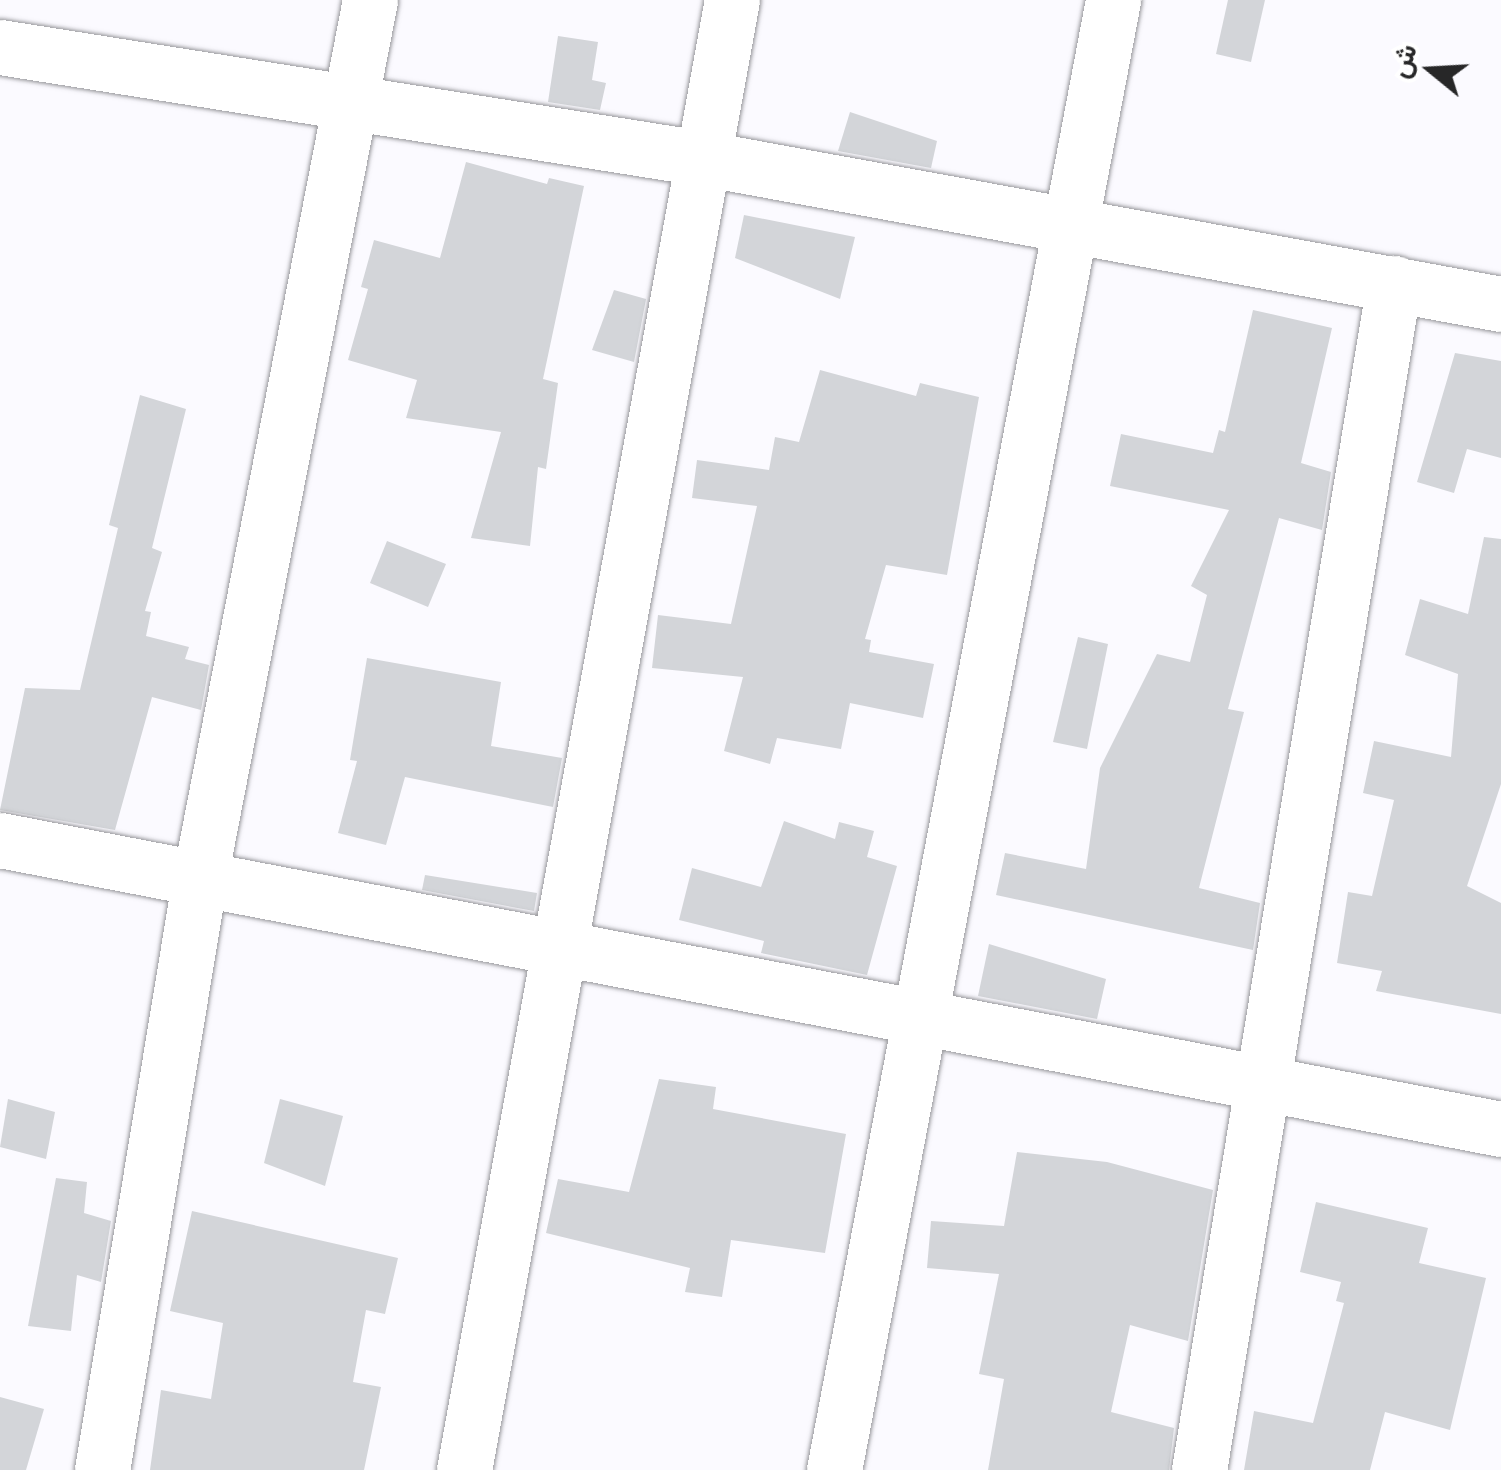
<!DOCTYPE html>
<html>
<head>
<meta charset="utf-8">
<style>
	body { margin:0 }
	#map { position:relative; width:1501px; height:1470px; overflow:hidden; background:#fbfaff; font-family:"PT Sans Narrow",Vazirmatn,sans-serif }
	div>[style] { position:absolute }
	.building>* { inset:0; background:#d3d5d9 }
	.roads { filter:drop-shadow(0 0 2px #98989c) drop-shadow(0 0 2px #98989c) }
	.minor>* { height:55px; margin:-27.5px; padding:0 27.5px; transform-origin:27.5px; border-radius:27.5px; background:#fff }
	span { translate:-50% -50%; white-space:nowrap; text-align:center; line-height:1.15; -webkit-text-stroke:9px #fff; paint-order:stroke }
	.north { position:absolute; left:1381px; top:20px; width:100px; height:100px; -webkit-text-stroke:8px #fff; paint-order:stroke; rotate:288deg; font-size:28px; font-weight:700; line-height:40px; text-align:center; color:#272728 }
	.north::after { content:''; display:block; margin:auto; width:35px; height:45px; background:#272728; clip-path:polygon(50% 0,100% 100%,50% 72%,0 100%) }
</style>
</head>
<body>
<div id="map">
	<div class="building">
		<i style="clip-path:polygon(1228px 0,1265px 0,1251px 62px,1216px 54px)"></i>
		<i style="clip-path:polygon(558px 36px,598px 42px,592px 80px,606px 83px,600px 110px,548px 102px)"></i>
		<i style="clip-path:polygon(850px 112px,937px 141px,931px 168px,838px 151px)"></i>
		<i style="clip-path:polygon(466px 162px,547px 184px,549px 178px,584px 186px,543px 379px,558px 383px,546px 469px,538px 467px,530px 546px,471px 538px,501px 432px,406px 418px,417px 380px,348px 360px,368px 289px,361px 287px,374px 240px,440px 258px)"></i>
		<i style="clip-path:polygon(744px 215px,855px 237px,840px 299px,735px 258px)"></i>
		<i style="clip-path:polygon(614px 290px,646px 299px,634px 362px,592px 350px)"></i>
		<i style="clip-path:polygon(1253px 310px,1332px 328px,1301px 463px,1331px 472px,1322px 530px,1279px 518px,1228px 709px,1244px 712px,1199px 888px,1260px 903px,1253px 950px,996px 895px,1005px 853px,1086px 869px,1100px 768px,1157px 654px,1190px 662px,1207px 595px,1191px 586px,1229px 510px,1110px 486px,1121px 434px,1213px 453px,1219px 430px,1225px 432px)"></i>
		<i style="clip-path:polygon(1455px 353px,1501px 361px,1501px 458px,1467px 449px,1454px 493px,1417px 482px)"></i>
		<i style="clip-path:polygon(820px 370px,916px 396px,920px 383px,979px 397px,947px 575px,886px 565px,865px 639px,871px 640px,869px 652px,934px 664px,923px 718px,850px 703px,841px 749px,777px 738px,770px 764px,724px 751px,743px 677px,652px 668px,658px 615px,731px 624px,757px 506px,692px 498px,697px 460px,769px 470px,775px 437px,799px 442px)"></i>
		<i style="clip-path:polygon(140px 395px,186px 409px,152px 548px,162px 552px,145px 611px,151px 612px,146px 636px,189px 647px,185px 659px,209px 665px,201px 710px,152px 697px,115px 830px,0 810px,25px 688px,80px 690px,118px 528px,109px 525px)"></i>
		<i style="clip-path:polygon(1484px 537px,1501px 539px,1501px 784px,1467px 886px,1501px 903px,1501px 1014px,1376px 991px,1382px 971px,1337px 963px,1348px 892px,1372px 896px,1394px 800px,1363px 793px,1374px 741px,1451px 757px,1458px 674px,1405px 655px,1420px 599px,1468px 614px)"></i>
		<i style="clip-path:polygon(387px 541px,446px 564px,428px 607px,370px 583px)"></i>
		<i style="clip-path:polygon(1078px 637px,1108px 644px,1087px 749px,1053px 742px)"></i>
		<i style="clip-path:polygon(367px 658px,501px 682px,491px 746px,562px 758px,553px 807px,405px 777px,386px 845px,338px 833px,357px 761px,350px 760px)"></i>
		<i style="clip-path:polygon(784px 821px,835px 839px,839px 822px,874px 831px,867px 857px,897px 866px,867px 975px,761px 953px,764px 941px,679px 920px,692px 868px,761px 887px)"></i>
		<i style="clip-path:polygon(425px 875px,537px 893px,534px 911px,422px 890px)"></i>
		<i style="clip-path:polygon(989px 944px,1106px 979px,1097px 1019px,978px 996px)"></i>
		<i style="clip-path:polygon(659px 1079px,716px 1087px,713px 1109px,846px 1134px,825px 1253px,731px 1240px,722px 1297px,685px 1292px,690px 1268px,546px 1233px,558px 1179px,629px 1192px)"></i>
		<i style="clip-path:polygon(8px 1099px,55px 1112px,46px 1159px,0 1147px)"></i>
		<i style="clip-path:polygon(280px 1099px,343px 1116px,325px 1186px,264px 1163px)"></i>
		<i style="clip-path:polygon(1017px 1152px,1107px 1162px,1213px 1190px,1188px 1341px,1130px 1325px,1111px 1412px,1174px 1428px,1169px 1470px,988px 1470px,1004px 1379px,979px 1374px,999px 1274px,927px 1268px,931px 1221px,1004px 1226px)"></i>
		<i style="clip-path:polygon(56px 1178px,87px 1182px,84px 1213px,111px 1221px,101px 1282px,77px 1275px,71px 1331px,28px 1326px)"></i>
		<i style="clip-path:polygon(1316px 1202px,1428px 1228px,1419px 1263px,1486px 1278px,1450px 1430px,1385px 1412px,1370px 1470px,1244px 1470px,1254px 1411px,1313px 1423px,1344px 1303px,1336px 1301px,1341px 1282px,1300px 1272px)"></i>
		<i style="clip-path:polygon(192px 1211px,398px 1258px,385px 1314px,366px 1310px,353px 1382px,381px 1387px,364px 1470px,150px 1470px,161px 1390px,211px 1399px,223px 1323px,170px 1311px)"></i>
		<i style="clip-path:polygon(0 1397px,44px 1409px,26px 1470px,0 1470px)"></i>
	</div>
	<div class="roads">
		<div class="minor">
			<i style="left:0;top:47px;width:716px;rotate:9deg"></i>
			<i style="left:707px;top:159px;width:807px;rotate:10.35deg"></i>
			<i style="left:0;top:840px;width:1529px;rotate:10.9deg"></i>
			<i style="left:102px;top:1470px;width:601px;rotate:-80.62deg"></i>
			<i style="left:200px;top:877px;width:893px;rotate:-79.03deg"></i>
			<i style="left:464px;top:1470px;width:1494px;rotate:-79.67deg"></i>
			<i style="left:834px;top:1470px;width:1496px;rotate:-79.25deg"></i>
			<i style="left:1199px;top:1470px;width:1203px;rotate:-80.67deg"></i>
		</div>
	</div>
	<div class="north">ش</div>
</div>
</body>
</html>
